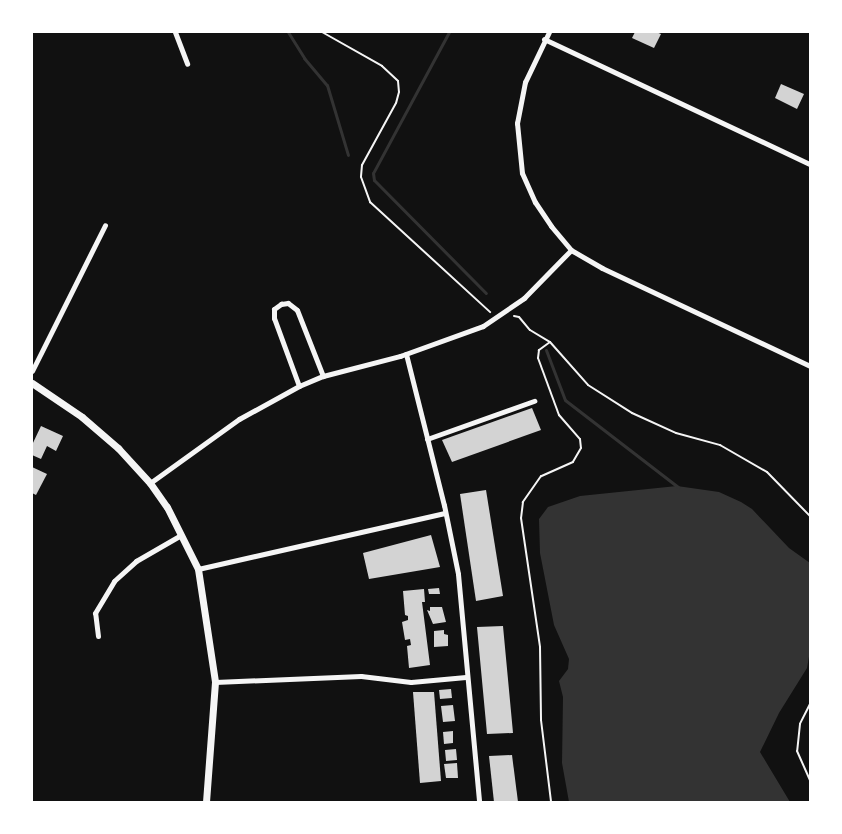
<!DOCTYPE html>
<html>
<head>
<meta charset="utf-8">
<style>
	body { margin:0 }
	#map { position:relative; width:842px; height:834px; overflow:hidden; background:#111; font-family:"Sofia Sans Condensed",sans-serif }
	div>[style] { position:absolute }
	.water>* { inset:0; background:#333 }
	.stream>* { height:3px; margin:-1.5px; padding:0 1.5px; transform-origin:1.5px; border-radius:1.5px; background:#333 }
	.building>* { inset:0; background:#d3d3d3 }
	.path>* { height:2px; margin:-1px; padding:0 1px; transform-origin:1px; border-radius:1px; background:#f5f5f5 }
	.minor>* { height:5px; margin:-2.5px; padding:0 2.5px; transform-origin:2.5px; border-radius:2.5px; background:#f5f5f5 }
	.tertiary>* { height:7px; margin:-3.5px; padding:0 3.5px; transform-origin:3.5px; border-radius:3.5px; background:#f5f5f5 }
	span { translate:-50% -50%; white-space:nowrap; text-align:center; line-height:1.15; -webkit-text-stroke:4.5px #fff; paint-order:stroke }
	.frame { position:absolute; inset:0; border:33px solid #fff; pointer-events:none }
</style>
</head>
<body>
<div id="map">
	<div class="water">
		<i style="clip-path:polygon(677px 486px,719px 492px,741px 502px,752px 509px,789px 548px,810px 563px,810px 651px,807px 668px,779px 713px,760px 752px,790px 802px,569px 802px,562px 763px,563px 697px,559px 681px,568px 669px,569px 659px,554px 625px,540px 553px,539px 519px,548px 507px,580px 496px)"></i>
	</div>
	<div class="stream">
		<i style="left:288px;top:32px;width:31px;rotate:58deg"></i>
		<i style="left:304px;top:58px;width:35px;rotate:50deg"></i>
		<i style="left:327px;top:85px;width:73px;rotate:73.3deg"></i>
		<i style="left:449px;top:32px;width:160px;rotate:118.3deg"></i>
		<i style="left:373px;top:173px;width:7px;rotate:82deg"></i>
		<i style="left:374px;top:180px;width:159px;rotate:45.3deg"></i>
		<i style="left:546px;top:350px;width:53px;rotate:69.2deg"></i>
		<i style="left:565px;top:400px;width:143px;rotate:37.6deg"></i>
	</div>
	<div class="building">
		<i style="clip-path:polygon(635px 32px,656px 32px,661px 34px,654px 48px,632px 38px)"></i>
		<i style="clip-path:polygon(781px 84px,804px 94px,797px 109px,775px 98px)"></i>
		<i style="clip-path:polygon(532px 408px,541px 430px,452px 462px,442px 440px)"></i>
		<i style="clip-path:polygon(41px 426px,63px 436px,56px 451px,47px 446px,41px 459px,32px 455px,32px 445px)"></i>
		<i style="clip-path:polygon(32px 467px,47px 474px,36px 495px,32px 493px)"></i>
		<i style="clip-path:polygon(486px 490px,503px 596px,476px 601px,460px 494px)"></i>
		<i style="clip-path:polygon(431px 535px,440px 567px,369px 579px,363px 553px)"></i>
		<i style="clip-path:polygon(439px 588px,440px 594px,429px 594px,428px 589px)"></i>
		<i style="clip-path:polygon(424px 589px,425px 602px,422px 602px,430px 665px,409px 668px,407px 646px,411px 645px,410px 639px,405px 640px,402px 622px,408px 620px,408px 616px,405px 615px,403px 591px)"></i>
		<i style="clip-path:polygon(430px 607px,442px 607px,446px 622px,433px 624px,427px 610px,430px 611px)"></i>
		<i style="clip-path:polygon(503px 626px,513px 733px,487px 734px,477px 627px)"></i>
		<i style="clip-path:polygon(444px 630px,444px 634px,448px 635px,448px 646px,434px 647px,434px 631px)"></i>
		<i style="clip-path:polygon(451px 689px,452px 698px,440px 699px,439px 690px)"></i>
		<i style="clip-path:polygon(413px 692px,434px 692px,441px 781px,420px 783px)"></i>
		<i style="clip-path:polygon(453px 705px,455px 721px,443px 722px,441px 706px)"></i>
		<i style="clip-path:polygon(453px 731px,453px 743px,444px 744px,443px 732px)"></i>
		<i style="clip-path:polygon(456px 749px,457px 760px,446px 761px,445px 750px)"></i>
		<i style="clip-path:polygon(512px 755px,518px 802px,494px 802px,489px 756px)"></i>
		<i style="clip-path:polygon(457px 763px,458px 778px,446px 778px,444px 764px)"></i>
	</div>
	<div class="path">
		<i style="left:322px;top:32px;width:69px;rotate:29.5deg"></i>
		<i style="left:382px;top:66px;width:22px;rotate:43deg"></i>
		<i style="left:398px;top:81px;width:11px;rotate:85deg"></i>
		<i style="left:399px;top:92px;width:11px;rotate:105deg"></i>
		<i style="left:396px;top:103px;width:71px;rotate:118.7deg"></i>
		<i style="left:362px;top:165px;width:12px;rotate:95deg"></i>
		<i style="left:361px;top:177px;width:27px;rotate:70deg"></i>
		<i style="left:370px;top:202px;width:163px;rotate:42.5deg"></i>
		<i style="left:514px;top:316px;width:5px;rotate:11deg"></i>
		<i style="left:519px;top:317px;width:17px;rotate:50deg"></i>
		<i style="left:530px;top:330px;width:23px;rotate:31deg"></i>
		<i style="left:550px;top:342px;width:57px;rotate:48.5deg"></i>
		<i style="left:588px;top:385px;width:52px;rotate:32.5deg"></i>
		<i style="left:632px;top:413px;width:48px;rotate:24.4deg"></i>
		<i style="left:676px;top:433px;width:46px;rotate:15.3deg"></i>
		<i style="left:720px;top:445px;width:54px;rotate:29.9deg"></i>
		<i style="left:767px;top:472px;width:62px;rotate:45.7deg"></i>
		<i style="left:550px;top:342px;width:14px;rotate:144deg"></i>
		<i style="left:539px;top:350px;width:8px;rotate:97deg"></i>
		<i style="left:538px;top:358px;width:61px;rotate:69.8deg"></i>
		<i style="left:559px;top:415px;width:32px;rotate:49deg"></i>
		<i style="left:580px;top:439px;width:9px;rotate:84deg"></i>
		<i style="left:581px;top:448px;width:16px;rotate:120deg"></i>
		<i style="left:573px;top:462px;width:35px;rotate:156deg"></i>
		<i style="left:541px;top:476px;width:32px;rotate:125deg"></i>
		<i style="left:523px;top:502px;width:16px;rotate:97deg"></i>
		<i style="left:521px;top:518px;width:130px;rotate:81.6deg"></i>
		<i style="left:540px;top:647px;width:73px;rotate:89.2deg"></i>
		<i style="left:541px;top:720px;width:83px;rotate:83deg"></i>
		<i style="left:810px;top:704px;width:22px;rotate:117deg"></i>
		<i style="left:800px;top:724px;width:27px;rotate:96deg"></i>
		<i style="left:797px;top:751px;width:32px;rotate:66deg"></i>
	</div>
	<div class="minor">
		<i style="left:175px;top:32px;width:34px;rotate:69deg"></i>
		<i style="left:549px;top:32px;width:55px;rotate:115.6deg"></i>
		<i style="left:525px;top:82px;width:42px;rotate:101deg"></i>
		<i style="left:517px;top:123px;width:50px;rotate:84.3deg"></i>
		<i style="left:522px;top:173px;width:32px;rotate:66deg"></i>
		<i style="left:535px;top:202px;width:29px;rotate:56deg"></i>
		<i style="left:551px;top:226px;width:31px;rotate:50deg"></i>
		<i style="left:571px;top:250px;width:36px;rotate:30deg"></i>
		<i style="left:602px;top:268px;width:230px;rotate:25.2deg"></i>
		<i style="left:544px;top:39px;width:294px;rotate:25.2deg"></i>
		<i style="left:406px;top:354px;width:156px;rotate:75.9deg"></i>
		<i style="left:444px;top:505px;width:70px;rotate:78.5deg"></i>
		<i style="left:458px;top:574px;width:229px;rotate:84.7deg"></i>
		<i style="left:32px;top:371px;width:163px;rotate:-63.4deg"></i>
		<i style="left:299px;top:386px;width:72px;rotate:-110.2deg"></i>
		<i style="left:274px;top:318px;width:9px;rotate:-90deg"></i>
		<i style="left:274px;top:309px;width:9px;rotate:-36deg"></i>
		<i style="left:281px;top:304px;width:7px;rotate:-8deg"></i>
		<i style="left:288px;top:303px;width:11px;rotate:38deg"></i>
		<i style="left:297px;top:310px;width:71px;rotate:68.5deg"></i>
		<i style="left:427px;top:439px;width:114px;rotate:-19.6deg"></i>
		<i style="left:150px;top:483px;width:110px;rotate:-35.7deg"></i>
		<i style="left:239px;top:419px;width:68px;rotate:-28.8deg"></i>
		<i style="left:299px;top:386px;width:26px;rotate:-23deg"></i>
		<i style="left:323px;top:376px;width:80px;rotate:-14.6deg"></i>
		<i style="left:400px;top:356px;width:88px;rotate:-19.9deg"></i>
		<i style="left:483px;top:326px;width:50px;rotate:-34.3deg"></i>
		<i style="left:524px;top:298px;width:67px;rotate:-45.6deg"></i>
		<i style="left:198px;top:569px;width:253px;rotate:-12.8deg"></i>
		<i style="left:98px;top:636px;width:23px;rotate:-97deg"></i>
		<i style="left:95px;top:613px;width:37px;rotate:-59deg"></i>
		<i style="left:114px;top:581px;width:30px;rotate:-42deg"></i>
		<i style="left:136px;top:561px;width:52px;rotate:-30deg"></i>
		<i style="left:215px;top:682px;width:146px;rotate:-2.4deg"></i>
		<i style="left:361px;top:676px;width:50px;rotate:6.8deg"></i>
		<i style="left:411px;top:682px;width:55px;rotate:-5.2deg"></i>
	</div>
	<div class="tertiary">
		<i style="left:32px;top:383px;width:60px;rotate:34.2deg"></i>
		<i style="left:82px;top:417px;width:48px;rotate:40.7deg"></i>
		<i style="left:118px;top:448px;width:47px;rotate:47.6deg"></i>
		<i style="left:150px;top:483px;width:29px;rotate:55deg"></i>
		<i style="left:167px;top:507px;width:69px;rotate:63.4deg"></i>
		<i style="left:198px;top:569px;width:114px;rotate:81.4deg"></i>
		<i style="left:215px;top:682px;width:120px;rotate:94.3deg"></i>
	</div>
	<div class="frame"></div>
</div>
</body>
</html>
